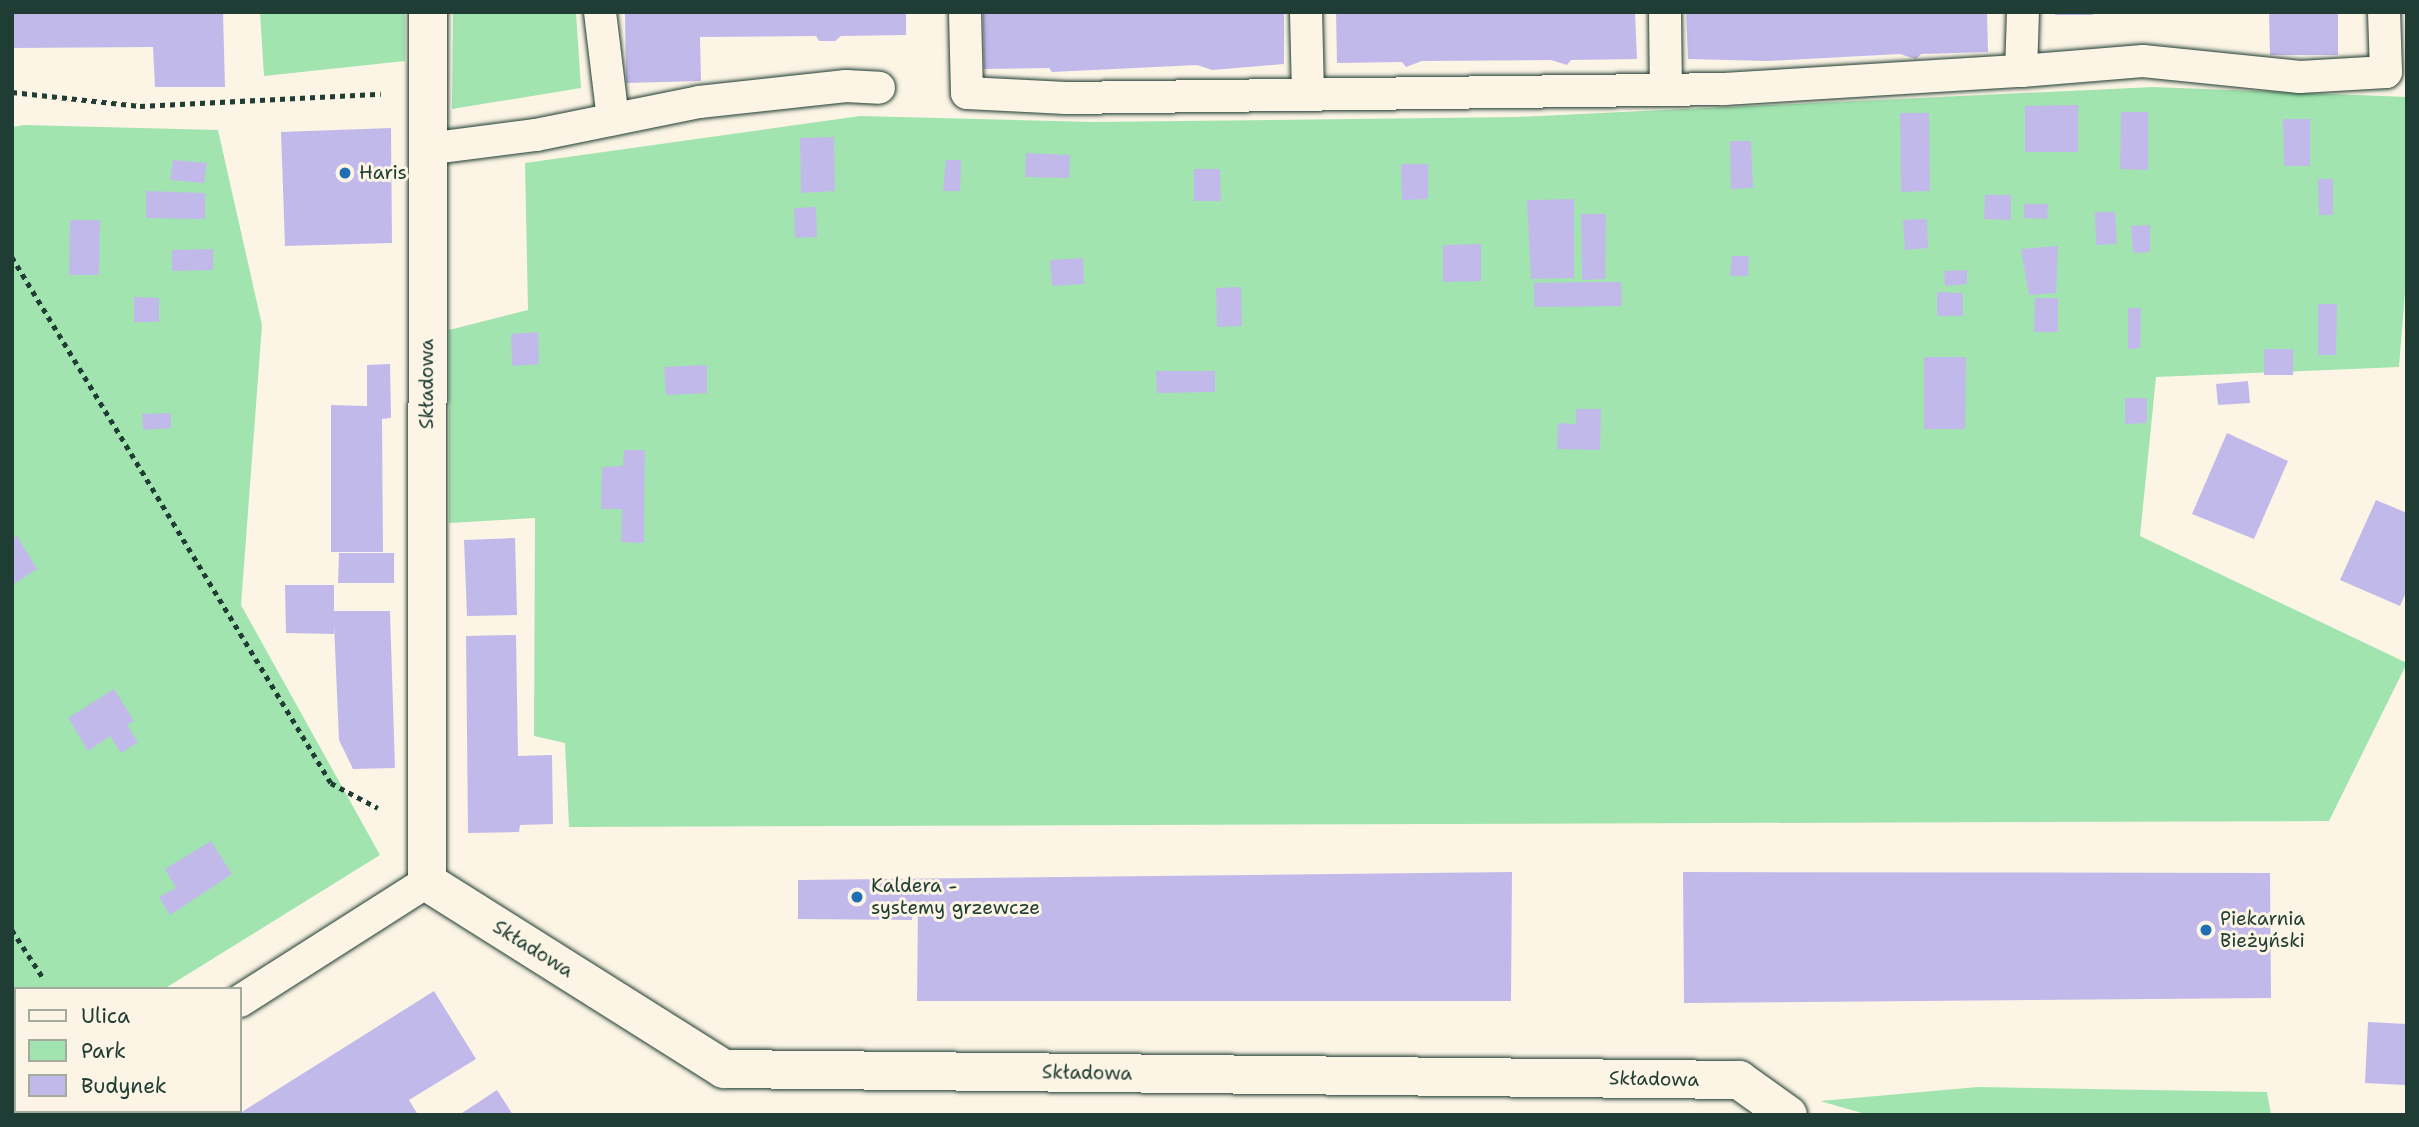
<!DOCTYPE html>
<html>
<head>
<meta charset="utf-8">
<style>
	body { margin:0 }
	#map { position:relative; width:2419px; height:1127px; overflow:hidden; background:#fcf5e5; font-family:"Shantell Sans",sans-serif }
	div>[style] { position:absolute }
	.green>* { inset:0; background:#a2e4af }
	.building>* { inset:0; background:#c2b9eb }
	.path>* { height:4.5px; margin-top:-2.25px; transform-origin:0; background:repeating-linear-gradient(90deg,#1f3d34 0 5px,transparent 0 10px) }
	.roads { filter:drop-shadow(0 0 2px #1f3d34) drop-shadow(0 0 2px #1f3d34) }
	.service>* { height:32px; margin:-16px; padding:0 16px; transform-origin:16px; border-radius:16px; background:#fcf5e5 }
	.minor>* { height:38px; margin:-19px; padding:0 19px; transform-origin:19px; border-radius:19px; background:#fcf5e5 }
	.dots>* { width:19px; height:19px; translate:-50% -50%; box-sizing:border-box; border:4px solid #fcf5e5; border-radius:50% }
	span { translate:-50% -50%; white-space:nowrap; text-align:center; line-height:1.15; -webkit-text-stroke:6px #fcf5e5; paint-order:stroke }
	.poi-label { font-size:19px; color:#1f3d34 }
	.left { translate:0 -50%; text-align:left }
	.street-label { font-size:19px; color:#1f3d34 }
	.frame { position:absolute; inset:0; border:14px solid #1f3d34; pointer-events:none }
	.legend { position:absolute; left:14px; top:987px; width:228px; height:126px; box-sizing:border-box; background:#fcf5e5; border:2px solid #a4ab9e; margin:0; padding:9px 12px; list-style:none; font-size:21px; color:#1f3d34 }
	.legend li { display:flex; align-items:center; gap:14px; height:35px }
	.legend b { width:35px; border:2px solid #a4ab9e }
</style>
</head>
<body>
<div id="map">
	<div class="green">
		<i style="clip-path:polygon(260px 12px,405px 12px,405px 61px,264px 76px)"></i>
		<i style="clip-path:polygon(453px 12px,576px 12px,581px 88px,452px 109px)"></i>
		<i style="clip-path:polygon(2153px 87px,2407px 97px,2407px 268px,2399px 367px,2156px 377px,2140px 536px,2407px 663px,2329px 821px,569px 827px,565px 743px,534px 736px,535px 518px,449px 523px,449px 330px,528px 310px,525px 163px,860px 116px,1092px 122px,1518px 117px)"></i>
		<i style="clip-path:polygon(24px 125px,218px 130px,262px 325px,241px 605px,380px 855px,164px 989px,16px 989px,12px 1083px,12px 127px)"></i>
		<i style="clip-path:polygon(1978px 1087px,2267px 1092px,2271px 1115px,1869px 1115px,1820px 1101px)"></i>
	</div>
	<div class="building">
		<i style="clip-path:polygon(12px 12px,223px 12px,225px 87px,155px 87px,153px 47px,12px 48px)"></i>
		<i style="clip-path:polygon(625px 12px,906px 12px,906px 35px,841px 36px,835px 41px,819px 41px,816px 36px,700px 37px,701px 81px,626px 83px)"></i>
		<i style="clip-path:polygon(983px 12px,1284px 12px,1284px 64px,1212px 70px,1197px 65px,1052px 72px,1049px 68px,984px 69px)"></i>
		<i style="clip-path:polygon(1336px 12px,1635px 12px,1637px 59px,1571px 60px,1567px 65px,1551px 60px,1422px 61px,1406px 67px,1402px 62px,1337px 63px)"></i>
		<i style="clip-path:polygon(1686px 12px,1987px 12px,1988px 52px,1921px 54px,1916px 59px,1900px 54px,1768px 61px,1688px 59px)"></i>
		<i style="clip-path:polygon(2055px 12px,2093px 12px,2093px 15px,2055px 15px)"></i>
		<i style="clip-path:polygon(2269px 12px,2338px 12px,2338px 55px,2270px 55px)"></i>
		<i style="clip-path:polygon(2078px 105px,2078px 152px,2025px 152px,2025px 106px)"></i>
		<i style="clip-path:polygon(2121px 112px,2148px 112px,2148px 170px,2120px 169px)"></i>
		<i style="clip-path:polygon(1900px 113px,1929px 113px,1930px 191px,1901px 192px)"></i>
		<i style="clip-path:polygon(2283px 119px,2310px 119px,2310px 166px,2284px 166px)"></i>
		<i style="clip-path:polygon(391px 128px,392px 243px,285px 246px,281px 132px)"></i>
		<i style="clip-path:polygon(834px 137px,835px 191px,801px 193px,800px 138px)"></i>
		<i style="clip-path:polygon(1730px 141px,1751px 141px,1753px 188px,1731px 189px)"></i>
		<i style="clip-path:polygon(1026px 153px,1070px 155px,1069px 178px,1025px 177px)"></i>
		<i style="clip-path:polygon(173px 160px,207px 163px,204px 183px,170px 180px)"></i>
		<i style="clip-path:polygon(946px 160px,961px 160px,960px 191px,943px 191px)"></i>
		<i style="clip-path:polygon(1401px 164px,1428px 164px,1428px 199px,1402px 200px)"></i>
		<i style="clip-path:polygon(1194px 169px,1220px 169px,1221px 201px,1194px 201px)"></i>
		<i style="clip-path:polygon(2318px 179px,2333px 179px,2333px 215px,2319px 215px)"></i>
		<i style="clip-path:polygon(146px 191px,205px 193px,205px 219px,146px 218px)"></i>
		<i style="clip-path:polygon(1985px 195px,2011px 195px,2011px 220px,1984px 219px)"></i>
		<i style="clip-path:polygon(1574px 199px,1574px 278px,1531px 279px,1527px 200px)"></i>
		<i style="clip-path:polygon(2024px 204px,2048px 204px,2047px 219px,2024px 218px)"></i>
		<i style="clip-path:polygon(816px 207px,817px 237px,795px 238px,794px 208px)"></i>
		<i style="clip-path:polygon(2095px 212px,2115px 212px,2117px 244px,2096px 245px)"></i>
		<i style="clip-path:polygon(1581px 214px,1606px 214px,1605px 279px,1582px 280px)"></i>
		<i style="clip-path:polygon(1927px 219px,1928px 248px,1905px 250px,1903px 220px)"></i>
		<i style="clip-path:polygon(70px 220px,100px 220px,99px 275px,69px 275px)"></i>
		<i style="clip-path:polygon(2150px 225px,2150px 252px,2133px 253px,2131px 226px)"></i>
		<i style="clip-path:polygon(1481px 244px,1481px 281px,1443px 282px,1443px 245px)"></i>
		<i style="clip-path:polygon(2058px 246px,2056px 293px,2029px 295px,2021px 249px)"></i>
		<i style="clip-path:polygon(213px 249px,213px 270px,172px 271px,172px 250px)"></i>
		<i style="clip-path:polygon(1732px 256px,1749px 256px,1748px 276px,1730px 276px)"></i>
		<i style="clip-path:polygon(1083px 258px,1084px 284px,1052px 286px,1050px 260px)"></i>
		<i style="clip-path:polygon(1967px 270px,1967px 284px,1945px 286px,1944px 271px)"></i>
		<i style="clip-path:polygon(1588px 282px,1621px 282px,1622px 306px,1534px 307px,1534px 283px)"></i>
		<i style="clip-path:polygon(1241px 287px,1242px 326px,1217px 327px,1216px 288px)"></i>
		<i style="clip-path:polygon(1937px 292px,1963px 293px,1963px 316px,1937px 316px)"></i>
		<i style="clip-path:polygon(134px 297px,159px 298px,159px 322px,134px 322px)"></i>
		<i style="clip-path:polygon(2035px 298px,2058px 298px,2058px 332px,2034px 332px)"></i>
		<i style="clip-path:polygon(2318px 304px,2337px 304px,2336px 355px,2318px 355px)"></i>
		<i style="clip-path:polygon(2128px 308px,2141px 308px,2140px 348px,2128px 349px)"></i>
		<i style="clip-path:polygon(538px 332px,539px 364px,512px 366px,511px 334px)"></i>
		<i style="clip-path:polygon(2264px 349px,2293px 349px,2293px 375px,2264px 375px)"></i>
		<i style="clip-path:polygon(1924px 357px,1966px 357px,1965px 429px,1924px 429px)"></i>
		<i style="clip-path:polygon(390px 364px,391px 418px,382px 419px,383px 552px,331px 552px,331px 405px,367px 406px,367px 365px)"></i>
		<i style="clip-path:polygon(707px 365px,707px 393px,666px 395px,664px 367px)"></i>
		<i style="clip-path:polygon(1156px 371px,1215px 371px,1215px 392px,1157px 393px)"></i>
		<i style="clip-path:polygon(2248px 381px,2250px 403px,2218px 405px,2216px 384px)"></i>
		<i style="clip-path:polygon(2125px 398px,2147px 398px,2147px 423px,2125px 424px)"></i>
		<i style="clip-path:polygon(1576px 409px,1601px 409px,1600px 450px,1557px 449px,1558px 423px,1576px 424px)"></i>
		<i style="clip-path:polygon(171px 413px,171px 428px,143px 430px,142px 414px)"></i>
		<i style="clip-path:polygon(2227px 433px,2288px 461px,2254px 539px,2192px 514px)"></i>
		<i style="clip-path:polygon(624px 450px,645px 450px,644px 543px,621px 542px,622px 509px,601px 509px,602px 467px,623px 466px)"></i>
		<i style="clip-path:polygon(2376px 500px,2407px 513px,2407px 590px,2400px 606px,2340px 580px)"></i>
		<i style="clip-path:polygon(17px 536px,37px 569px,12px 585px,12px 539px)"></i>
		<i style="clip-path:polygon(515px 538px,517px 615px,467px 616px,464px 540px)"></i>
		<i style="clip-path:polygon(339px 553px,394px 553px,394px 583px,338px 583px)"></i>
		<i style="clip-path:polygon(285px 585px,334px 585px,334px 611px,390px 611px,395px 768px,353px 769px,339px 740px,334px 624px,334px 634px,286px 633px)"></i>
		<i style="clip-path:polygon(516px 635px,518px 756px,552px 755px,553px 824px,520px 825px,519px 832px,468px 833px,466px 636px)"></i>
		<i style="clip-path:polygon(114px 689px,134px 721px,127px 725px,138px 742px,121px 753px,110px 736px,88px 751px,68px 718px)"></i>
		<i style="clip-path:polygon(211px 841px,232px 874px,170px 915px,159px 897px,176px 888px,165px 869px)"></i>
		<i style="clip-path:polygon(1512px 872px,1511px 1001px,917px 1001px,918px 906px,912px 906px,912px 920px,798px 919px,798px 880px)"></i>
		<i style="clip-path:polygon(1683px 872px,2270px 873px,2271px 998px,1684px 1003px)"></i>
		<i style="clip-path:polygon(434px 991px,476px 1059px,409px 1100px,418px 1115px,237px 1115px)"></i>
		<i style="clip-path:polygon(2368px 1022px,2407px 1024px,2405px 1085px,2365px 1083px)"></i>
		<i style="clip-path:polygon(497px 1090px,513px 1115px,459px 1115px)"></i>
	</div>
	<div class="path">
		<i style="left:12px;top:92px;width:129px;rotate:6.2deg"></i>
		<i style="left:140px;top:106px;width:241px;rotate:-2.9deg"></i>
		<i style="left:12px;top:257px;width:615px;rotate:58.76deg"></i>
		<i style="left:331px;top:783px;width:53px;rotate:28deg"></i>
		<i style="left:12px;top:930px;width:59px;rotate:56.9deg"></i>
	</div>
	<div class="roads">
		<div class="service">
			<i style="left:600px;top:12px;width:108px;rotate:83.1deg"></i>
			<i style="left:965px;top:12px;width:81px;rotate:88.6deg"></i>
			<i style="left:967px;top:93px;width:99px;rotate:2.9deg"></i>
			<i style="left:1066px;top:98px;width:658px;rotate:-0.78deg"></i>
			<i style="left:1724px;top:89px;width:298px;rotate:-3.5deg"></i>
			<i style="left:1306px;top:12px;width:83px;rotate:88.6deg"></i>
			<i style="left:1665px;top:12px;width:78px;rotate:89.3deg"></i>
			<i style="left:2023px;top:12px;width:59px;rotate:91.9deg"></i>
			<i style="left:2021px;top:71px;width:122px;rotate:-4.7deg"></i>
			<i style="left:2143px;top:61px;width:158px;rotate:5.8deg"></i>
			<i style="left:2300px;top:77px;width:86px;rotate:-3.3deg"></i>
			<i style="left:2386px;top:72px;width:60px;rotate:-91.9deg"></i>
			<i style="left:426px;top:149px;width:111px;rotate:-7.3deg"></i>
			<i style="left:536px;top:135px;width:166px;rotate:-11.4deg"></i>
			<i style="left:699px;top:102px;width:148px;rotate:-6.2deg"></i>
			<i style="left:846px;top:86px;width:33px;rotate:3deg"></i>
			<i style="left:240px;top:1001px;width:222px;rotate:-32.5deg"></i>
			<i style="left:58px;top:1115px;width:7px;rotate:-34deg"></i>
		</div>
		<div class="minor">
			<i style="left:428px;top:12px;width:870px;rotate:90.07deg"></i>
			<i style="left:427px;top:882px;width:351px;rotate:32.2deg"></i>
			<i style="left:724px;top:1069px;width:1015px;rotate:0.62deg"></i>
			<i style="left:1739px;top:1080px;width:60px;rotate:35.5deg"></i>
		</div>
	</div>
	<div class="dots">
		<i style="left:345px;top:173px;background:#1f6fb2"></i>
		<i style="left:857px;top:897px;background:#1f6fb2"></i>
		<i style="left:2206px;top:930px;background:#1f6fb2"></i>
	</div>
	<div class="poi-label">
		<span class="left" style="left:359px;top:173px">Haris</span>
		<span class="left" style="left:871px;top:897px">Kaldera -<br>systemy grzewcze</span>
		<span class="left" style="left:2220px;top:930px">Piekarnia<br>Bieżyński</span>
	</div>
	<div class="street-label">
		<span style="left:427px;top:384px;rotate:-90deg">Składowa</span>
		<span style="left:533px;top:949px;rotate:32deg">Składowa</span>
		<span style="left:1087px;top:1073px;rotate:1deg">Składowa</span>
		<span style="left:1654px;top:1079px;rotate:1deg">Składowa</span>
	</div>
	<div class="frame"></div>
	<ul class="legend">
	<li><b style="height:9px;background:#fcf5e5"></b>Ulica</li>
	<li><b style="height:19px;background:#a2e4af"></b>Park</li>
	<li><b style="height:19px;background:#c2b9eb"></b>Budynek</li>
	</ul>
</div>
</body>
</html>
